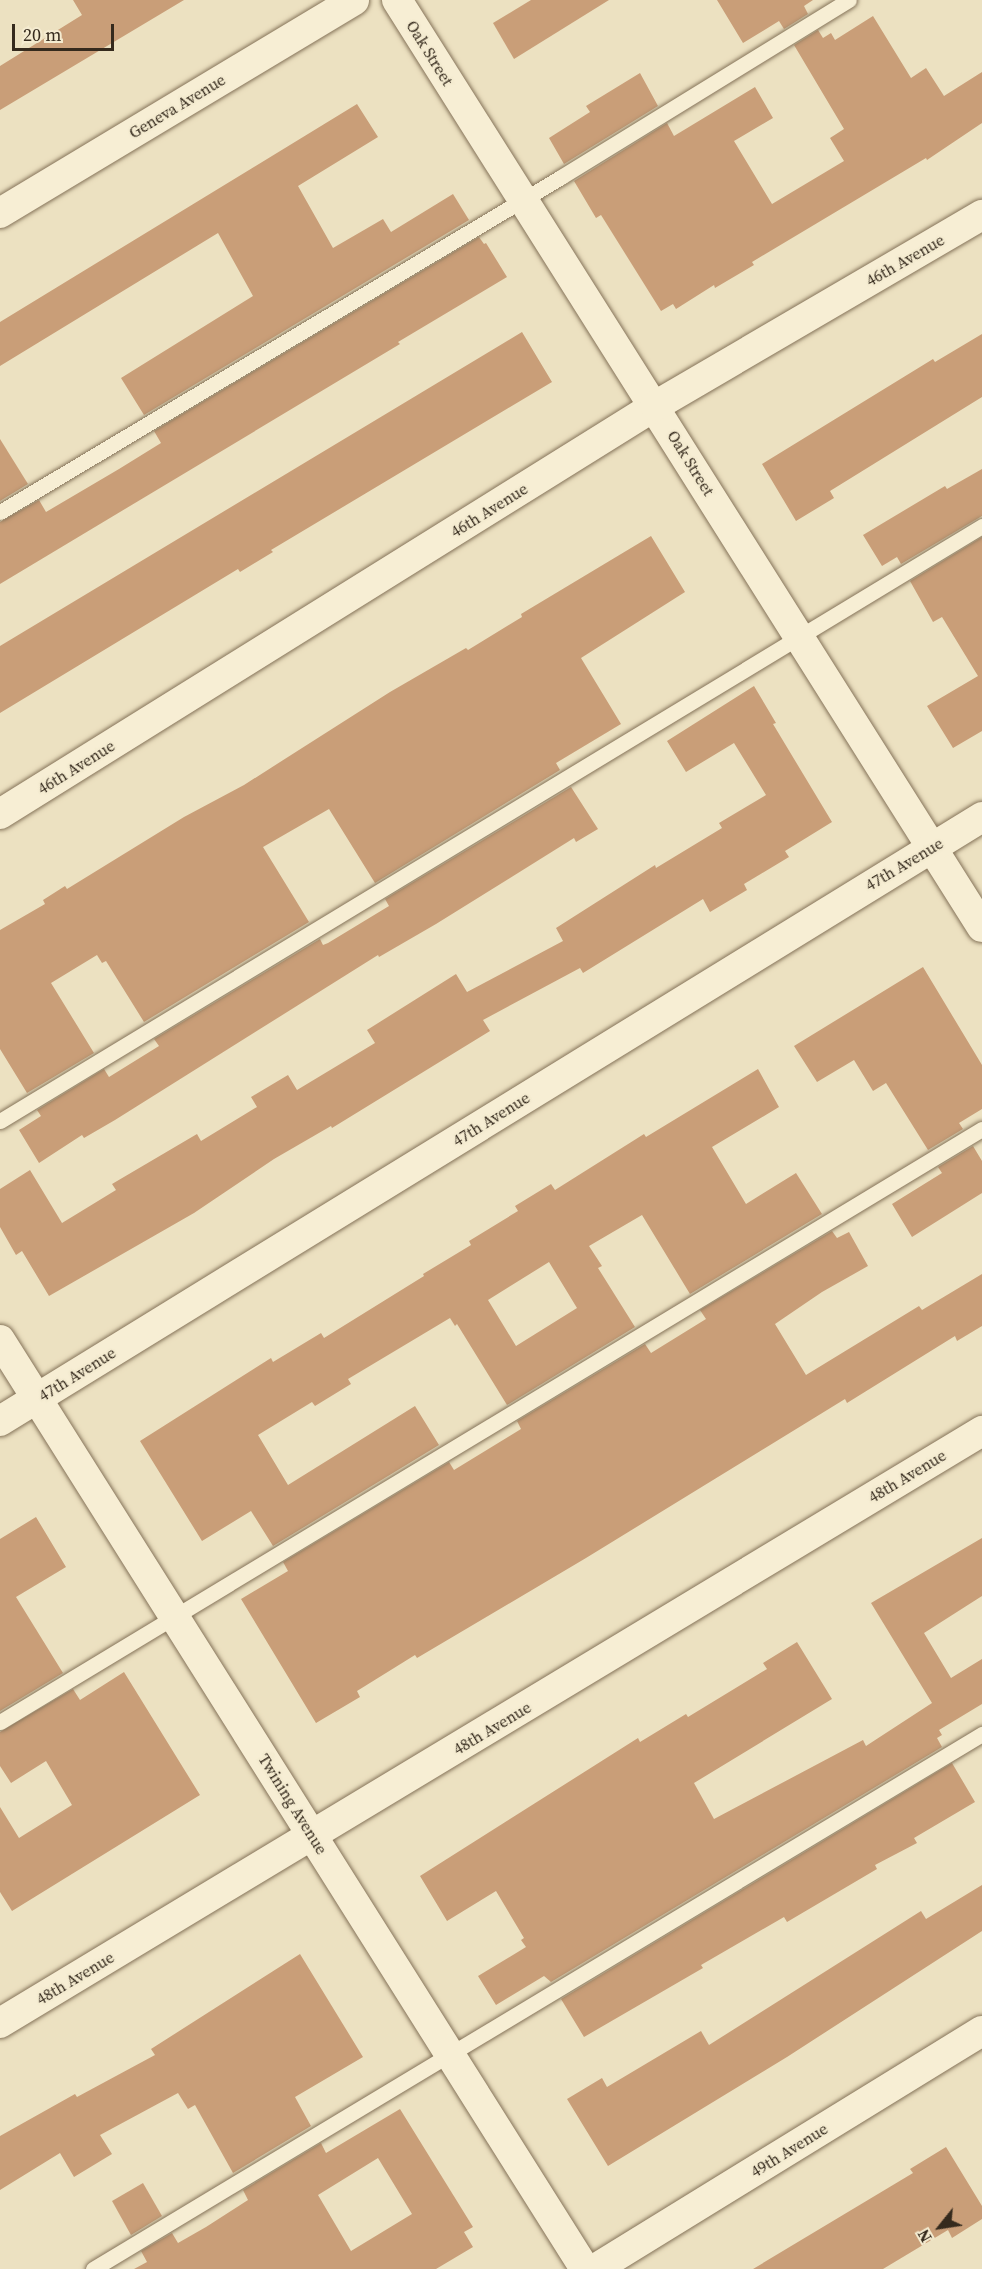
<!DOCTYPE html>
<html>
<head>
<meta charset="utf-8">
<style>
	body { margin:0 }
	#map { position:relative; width:982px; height:2269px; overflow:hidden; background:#ece1c1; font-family:"Source Serif 4",serif }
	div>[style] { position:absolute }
	.building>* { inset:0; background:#c99e78 }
	.roads { filter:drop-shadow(0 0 2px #857359) drop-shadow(0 0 2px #857359) }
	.service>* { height:15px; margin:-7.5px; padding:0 7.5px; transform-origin:7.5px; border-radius:7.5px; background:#f7eed4 }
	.minor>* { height:30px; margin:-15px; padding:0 15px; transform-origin:15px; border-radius:15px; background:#f7eed4 }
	span { translate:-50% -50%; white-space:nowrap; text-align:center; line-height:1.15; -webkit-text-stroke:4.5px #f4ebd0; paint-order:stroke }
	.street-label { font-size:16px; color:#352a1d }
	.north { position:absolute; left:910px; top:2197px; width:60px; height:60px; -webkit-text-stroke:4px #f4ebd0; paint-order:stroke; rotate:240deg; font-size:16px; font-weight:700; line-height:24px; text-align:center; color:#352a1d }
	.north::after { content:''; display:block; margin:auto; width:21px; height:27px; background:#352a1d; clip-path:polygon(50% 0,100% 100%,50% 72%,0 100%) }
	.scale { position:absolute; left:12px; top:24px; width:102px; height:27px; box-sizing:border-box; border:3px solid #352a1d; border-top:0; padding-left:8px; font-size:18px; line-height:21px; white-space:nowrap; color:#352a1d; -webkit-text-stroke:4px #f4ebd0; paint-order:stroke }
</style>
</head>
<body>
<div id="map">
	<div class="building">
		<i style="clip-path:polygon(73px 0,184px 0,0 110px,0 66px,82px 15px)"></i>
		<i style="clip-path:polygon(531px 0,609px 0,514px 59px,493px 23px)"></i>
		<i style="clip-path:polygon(717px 0,813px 0,804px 6px,808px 14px,784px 29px,779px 21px,743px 43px)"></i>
		<i style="clip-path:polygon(873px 16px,911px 78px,926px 68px,944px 96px,982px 72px,982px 123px,927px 160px,926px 158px,752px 262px,754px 265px,715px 288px,714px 285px,676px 309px,673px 304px,661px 311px,601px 215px,596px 218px,574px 181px,667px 123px,674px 136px,755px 87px,773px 118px,734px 141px,772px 204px,844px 161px,830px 138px,844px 129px,794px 45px,818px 30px,823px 38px,831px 33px,835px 40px)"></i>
		<i style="clip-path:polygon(640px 73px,658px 106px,564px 164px,549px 138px,590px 112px,586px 106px)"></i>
		<i style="clip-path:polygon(357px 104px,378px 137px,298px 186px,333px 248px,383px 219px,391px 232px,453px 194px,469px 220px,144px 415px,121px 378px,253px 296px,218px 233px,0 366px,0 322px)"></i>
		<i style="clip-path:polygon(479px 237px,484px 244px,486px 243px,507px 277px,398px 342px,400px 344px,0 584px,0 522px,39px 500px,46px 512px,119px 469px,161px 443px,154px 431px)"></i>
		<i style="clip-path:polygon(522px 332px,552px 382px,271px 550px,273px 552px,240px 572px,238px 569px,0 713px,0 646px)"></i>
		<i style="clip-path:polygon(982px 334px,982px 397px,830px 491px,834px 498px,796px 521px,762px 464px,933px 359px,935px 362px)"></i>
		<i style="clip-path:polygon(0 439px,28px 484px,0 501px)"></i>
		<i style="clip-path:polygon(982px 469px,982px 516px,901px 564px,897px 557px,882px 566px,863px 535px,945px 486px,947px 489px)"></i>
		<i style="clip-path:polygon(651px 536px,685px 592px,581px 658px,621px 724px,556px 763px,560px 770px,375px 883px,329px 809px,263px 847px,309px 922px,144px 1022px,106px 961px,102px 963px,97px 955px,51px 983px,94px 1053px,27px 1093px,0 1049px,0 930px,45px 904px,43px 900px,65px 886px,67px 889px,184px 817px,244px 785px,390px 692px,466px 648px,468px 650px,522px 617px,521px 614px)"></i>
		<i style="clip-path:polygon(982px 537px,982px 731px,953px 748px,927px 706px,978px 676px,942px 617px,933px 622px,910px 581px)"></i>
		<i style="clip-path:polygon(754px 686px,776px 723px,773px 724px,832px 822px,785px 851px,789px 857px,744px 884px,747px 890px,710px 912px,703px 899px,583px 973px,580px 968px,483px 1020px,490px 1031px,332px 1128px,331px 1126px,274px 1159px,194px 1213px,49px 1296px,22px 1251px,16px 1255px,0 1227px,0 1189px,30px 1170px,62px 1223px,116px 1190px,112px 1184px,197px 1134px,201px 1141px,257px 1107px,251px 1097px,288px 1075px,297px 1090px,375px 1043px,367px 1030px,456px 974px,467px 992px,563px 941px,556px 928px,655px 865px,656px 868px,722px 828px,719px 823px,766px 795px,734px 743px,686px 772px,667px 741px)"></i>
		<i style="clip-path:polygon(571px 787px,598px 829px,576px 842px,574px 838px,436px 924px,379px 957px,378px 955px,115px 1120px,84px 1138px,82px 1135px,39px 1163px,19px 1130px,41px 1116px,37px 1110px,104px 1069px,109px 1077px,159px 1046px,154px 1039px,320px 939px,323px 945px,328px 943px,389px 906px,385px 899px)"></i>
		<i style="clip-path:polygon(923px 967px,982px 1065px,982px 1109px,959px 1123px,963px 1129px,928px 1150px,886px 1083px,873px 1091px,854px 1060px,817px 1082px,794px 1046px)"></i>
		<i style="clip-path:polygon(evenodd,758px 1069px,779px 1107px,712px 1147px,746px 1204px,796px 1173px,822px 1214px,690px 1294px,642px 1215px,589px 1246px,602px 1266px,598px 1268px,635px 1327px,507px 1405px,457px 1324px,455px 1326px,450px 1318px,348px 1379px,351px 1384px,315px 1406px,312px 1402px,258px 1435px,288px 1485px,415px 1406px,439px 1445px,273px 1546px,251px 1511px,202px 1541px,140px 1441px,271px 1358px,273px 1362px,321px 1333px,324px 1338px,424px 1276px,423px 1274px,471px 1245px,469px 1241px,518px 1211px,515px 1206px,551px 1184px,555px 1190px,644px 1134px,646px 1137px,758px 1069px,549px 1262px,577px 1308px,516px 1346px,488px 1300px,549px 1262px)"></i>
		<i style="clip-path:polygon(973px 1146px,982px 1161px,982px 1193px,912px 1237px,892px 1204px,942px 1173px,938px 1167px)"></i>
		<i style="clip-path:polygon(832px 1231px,837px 1238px,849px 1232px,868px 1266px,822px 1292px,775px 1324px,806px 1375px,919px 1306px,922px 1310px,982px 1274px,982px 1326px,957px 1341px,955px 1336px,847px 1403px,845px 1399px,586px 1558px,417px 1658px,415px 1655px,357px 1691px,360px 1697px,316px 1723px,241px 1599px,288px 1571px,283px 1562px,449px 1462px,454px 1470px,521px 1429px,517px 1421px,645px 1344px,651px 1353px,706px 1319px,700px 1310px)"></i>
		<i style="clip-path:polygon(36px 1517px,66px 1567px,16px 1597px,63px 1673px,0 1711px,0 1539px)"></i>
		<i style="clip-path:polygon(982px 1538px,982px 1596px,924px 1633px,951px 1678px,982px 1659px,982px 1704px,939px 1730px,942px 1735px,937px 1738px,942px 1747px,551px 1982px,544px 1976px,496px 2005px,478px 1976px,526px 1947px,521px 1940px,524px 1938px,496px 1891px,447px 1921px,420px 1876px,638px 1738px,640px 1742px,686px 1714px,688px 1717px,767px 1669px,763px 1663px,797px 1642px,832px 1699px,694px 1783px,714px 1819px,863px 1740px,866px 1746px,932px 1703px,871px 1603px)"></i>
		<i style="clip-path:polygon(124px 1672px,200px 1795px,12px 1911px,0 1892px,0 1807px,19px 1838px,72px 1805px,46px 1761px,11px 1783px,0 1766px,0 1732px,73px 1689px,80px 1700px)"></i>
		<i style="clip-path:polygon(952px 1763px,975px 1802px,914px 1838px,917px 1843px,875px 1865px,877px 1869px,787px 1922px,784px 1917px,701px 1965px,703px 1968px,584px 2037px,561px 1999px)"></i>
		<i style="clip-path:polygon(982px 1885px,982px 1931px,787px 2057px,608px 2166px,567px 2099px,602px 2078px,607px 2087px,701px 2031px,709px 2045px,921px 1911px,926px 1919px)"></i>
		<i style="clip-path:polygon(300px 1954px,363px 2057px,295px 2097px,311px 2126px,233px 2173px,195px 2105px,188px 2109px,178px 2093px,100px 2135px,112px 2154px,74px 2177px,60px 2153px,0 2190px,0 2136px,75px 2094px,77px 2097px,155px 2055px,151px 2049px)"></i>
		<i style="clip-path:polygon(evenodd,400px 2109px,473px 2227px,464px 2232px,473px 2247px,436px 2269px,134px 2269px,147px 2262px,141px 2251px,172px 2233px,178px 2243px,206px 2227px,248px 2200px,243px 2190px,321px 2143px,326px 2153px,400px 2109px,378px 2158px,412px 2214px,351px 2251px,318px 2195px,378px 2158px)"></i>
		<i style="clip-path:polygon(946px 2147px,982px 2206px,982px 2219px,952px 2238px,948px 2230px,883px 2269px,753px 2269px,913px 2173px,910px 2169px)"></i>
		<i style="clip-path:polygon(143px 2183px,162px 2216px,131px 2235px,112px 2201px)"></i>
	</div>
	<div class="roads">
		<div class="service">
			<i style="left:0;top:512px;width:653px;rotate:-30.84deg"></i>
			<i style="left:561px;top:177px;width:338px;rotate:-31.6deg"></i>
			<i style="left:0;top:1121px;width:1148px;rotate:-31.21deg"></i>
			<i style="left:0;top:1722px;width:1147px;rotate:-31.13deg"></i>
			<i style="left:93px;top:2269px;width:1038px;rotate:-31.04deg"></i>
		</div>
		<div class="minor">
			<i style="left:397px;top:0;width:1096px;rotate:57.75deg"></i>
			<i style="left:0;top:213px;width:413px;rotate:-31deg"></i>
			<i style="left:0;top:814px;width:772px;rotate:-31.92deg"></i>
			<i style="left:655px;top:406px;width:379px;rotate:-30.3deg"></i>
			<i style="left:0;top:1340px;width:1098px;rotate:57.8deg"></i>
			<i style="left:0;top:1421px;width:1153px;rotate:-31.59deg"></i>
			<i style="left:0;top:2023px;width:1147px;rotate:-31.08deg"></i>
			<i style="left:595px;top:2269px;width:454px;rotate:-31.6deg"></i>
		</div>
	</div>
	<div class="street-label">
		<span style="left:430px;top:53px;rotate:58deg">Oak Street</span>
		<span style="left:177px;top:106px;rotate:-31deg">Geneva Avenue</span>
		<span style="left:905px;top:260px;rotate:-30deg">46th Avenue</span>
		<span style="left:691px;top:463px;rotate:58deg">Oak Street</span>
		<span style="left:489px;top:510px;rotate:-32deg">46th Avenue</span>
		<span style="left:76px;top:767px;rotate:-32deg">46th Avenue</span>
		<span style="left:904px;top:864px;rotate:-31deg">47th Avenue</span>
		<span style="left:491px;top:1119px;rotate:-32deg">47th Avenue</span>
		<span style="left:77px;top:1374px;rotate:-32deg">47th Avenue</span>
		<span style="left:907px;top:1476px;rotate:-31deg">48th Avenue</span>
		<span style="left:492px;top:1728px;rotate:-31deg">48th Avenue</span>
		<span style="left:293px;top:1804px;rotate:58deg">Twining Avenue</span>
		<span style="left:75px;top:1978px;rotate:-31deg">48th Avenue</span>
		<span style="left:789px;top:2150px;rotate:-32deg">49th Avenue</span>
	</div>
	<div class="north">N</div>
	<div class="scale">20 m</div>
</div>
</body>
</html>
